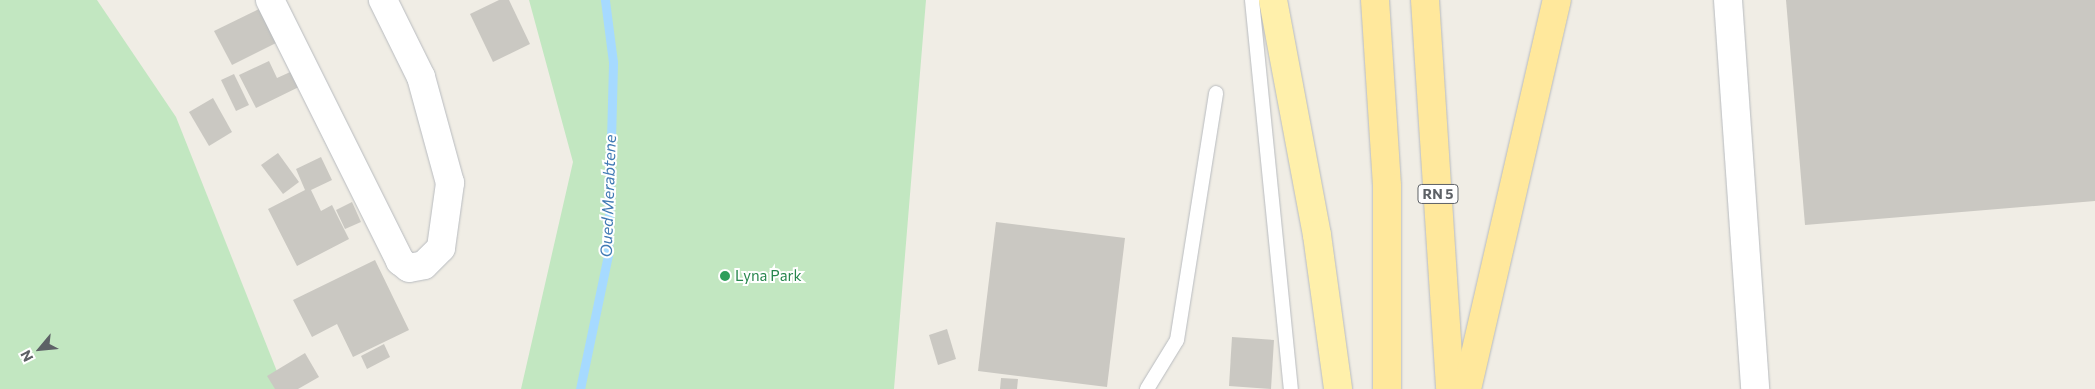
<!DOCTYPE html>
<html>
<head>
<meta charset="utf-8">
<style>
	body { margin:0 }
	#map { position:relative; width:2095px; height:389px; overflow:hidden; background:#f0ede5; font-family:Commissioner,sans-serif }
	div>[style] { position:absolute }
	.green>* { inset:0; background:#c2e7c1 }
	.stream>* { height:9px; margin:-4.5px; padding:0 4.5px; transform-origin:4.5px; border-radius:4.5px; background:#a6daff }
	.building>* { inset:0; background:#cac8c2 }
	.roads { filter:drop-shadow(0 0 1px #b8bbbf) drop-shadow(0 0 1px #b8bbbf) }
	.service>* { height:14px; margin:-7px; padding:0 7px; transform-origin:7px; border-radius:7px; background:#fff }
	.minor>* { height:28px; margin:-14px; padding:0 14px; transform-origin:14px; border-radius:14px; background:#fff }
	.primary>* { height:28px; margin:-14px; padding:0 14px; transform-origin:14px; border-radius:14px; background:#fff0ab }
	.trunk>* { height:28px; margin:-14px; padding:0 14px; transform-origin:14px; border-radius:14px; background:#ffe89c }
	.dots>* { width:14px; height:14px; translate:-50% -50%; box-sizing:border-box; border:2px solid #fff; border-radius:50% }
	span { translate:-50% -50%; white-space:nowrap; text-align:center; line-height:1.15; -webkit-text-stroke:4px #fff; paint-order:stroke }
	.shield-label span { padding:1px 4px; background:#fff; border:1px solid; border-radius:4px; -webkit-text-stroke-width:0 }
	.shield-label { font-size:14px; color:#5d6166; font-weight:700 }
	.leisure-label { font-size:15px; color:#27864d }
	.left { translate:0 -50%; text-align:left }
	.water-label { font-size:16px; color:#407ab4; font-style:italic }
	.north { position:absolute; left:15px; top:324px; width:50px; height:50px; -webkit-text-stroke:4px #fff; paint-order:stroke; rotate:242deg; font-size:14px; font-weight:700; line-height:20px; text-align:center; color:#5d6166 }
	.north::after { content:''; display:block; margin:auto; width:18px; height:22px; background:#5d6166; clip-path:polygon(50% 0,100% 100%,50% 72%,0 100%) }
</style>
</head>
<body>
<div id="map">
	<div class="green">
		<i style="clip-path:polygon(0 0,97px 0,176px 117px,284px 389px,0 389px)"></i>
		<i style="clip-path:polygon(529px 0,926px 0,894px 389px,521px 389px,573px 162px)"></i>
	</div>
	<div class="stream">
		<i style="left:580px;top:389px;width:137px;rotate:-78.2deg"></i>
		<i style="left:608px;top:255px;width:193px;rotate:-88.5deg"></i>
		<i style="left:613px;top:62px;width:63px;rotate:-97.4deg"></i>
	</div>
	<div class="building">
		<i style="clip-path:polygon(499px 0,509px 0,530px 44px,493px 62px,470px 14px)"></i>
		<i style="clip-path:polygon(1786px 0,2095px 0,2095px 201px,1805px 225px)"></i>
		<i style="clip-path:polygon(265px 6px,282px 40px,232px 65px,214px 31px)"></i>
		<i style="clip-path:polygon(269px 61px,277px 78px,299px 68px,307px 83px,256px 108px,239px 75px)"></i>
		<i style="clip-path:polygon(234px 74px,249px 105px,236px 111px,221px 80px)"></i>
		<i style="clip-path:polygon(213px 98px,232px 132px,209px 146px,189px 112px)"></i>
		<i style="clip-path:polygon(278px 153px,299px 182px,283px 194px,261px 165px)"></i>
		<i style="clip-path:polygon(321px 157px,332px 180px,311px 190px,321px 211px,332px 205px,349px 239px,297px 266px,268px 209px,305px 190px,296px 169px)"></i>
		<i style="clip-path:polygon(352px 202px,361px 222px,345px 229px,336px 210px)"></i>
		<i style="clip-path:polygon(996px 222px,1125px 238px,1107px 387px,978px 371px)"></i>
		<i style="clip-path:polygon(375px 260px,409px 330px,353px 357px,337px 324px,312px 337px,293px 300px)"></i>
		<i style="clip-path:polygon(947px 329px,956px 359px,938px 365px,929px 335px)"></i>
		<i style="clip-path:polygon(1232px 337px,1274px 340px,1271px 389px,1229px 386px)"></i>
		<i style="clip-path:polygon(384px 344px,390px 357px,367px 369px,361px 356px)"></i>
		<i style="clip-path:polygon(305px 353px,319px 377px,298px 389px,275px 389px,267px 376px)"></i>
		<i style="clip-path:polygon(1001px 378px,1018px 379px,1017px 389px,1000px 389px)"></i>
	</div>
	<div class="roads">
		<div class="service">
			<i style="left:1252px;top:0;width:391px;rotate:84.3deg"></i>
			<i style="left:1147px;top:389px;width:57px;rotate:-58.5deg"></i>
			<i style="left:1177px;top:340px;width:250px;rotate:-81deg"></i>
		</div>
		<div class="minor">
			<i style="left:270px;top:0;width:292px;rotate:63.5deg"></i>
			<i style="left:400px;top:261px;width:11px;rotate:38deg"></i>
			<i style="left:409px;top:268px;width:15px;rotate:-11deg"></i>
			<i style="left:424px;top:265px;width:24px;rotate:-45deg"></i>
			<i style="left:441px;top:248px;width:66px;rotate:-82.1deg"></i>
			<i style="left:450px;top:183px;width:110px;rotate:-105.3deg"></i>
			<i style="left:421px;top:77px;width:86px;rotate:-116.3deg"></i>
			<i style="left:1728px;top:0;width:390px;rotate:86deg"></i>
		</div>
		<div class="primary">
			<i style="left:1273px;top:0;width:239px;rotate:79.4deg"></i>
			<i style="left:1317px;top:235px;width:155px;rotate:82.2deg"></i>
		</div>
		<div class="trunk">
			<i style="left:1375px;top:0;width:186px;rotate:86.3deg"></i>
			<i style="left:1387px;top:186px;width:203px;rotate:90deg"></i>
			<i style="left:1425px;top:0;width:390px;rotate:86.3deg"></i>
			<i style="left:1467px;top:389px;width:399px;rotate:-77deg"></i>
		</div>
	</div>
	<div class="dots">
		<i style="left:725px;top:276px;background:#2e9e5b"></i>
	</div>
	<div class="shield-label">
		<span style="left:1438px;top:194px">RN 5</span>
	</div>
	<div class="leisure-label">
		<span class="left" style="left:735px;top:276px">Lyna Park</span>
	</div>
	<div class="water-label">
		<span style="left:608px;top:196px;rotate:-88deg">Oued Merabtene</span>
	</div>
	<div class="north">N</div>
</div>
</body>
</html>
